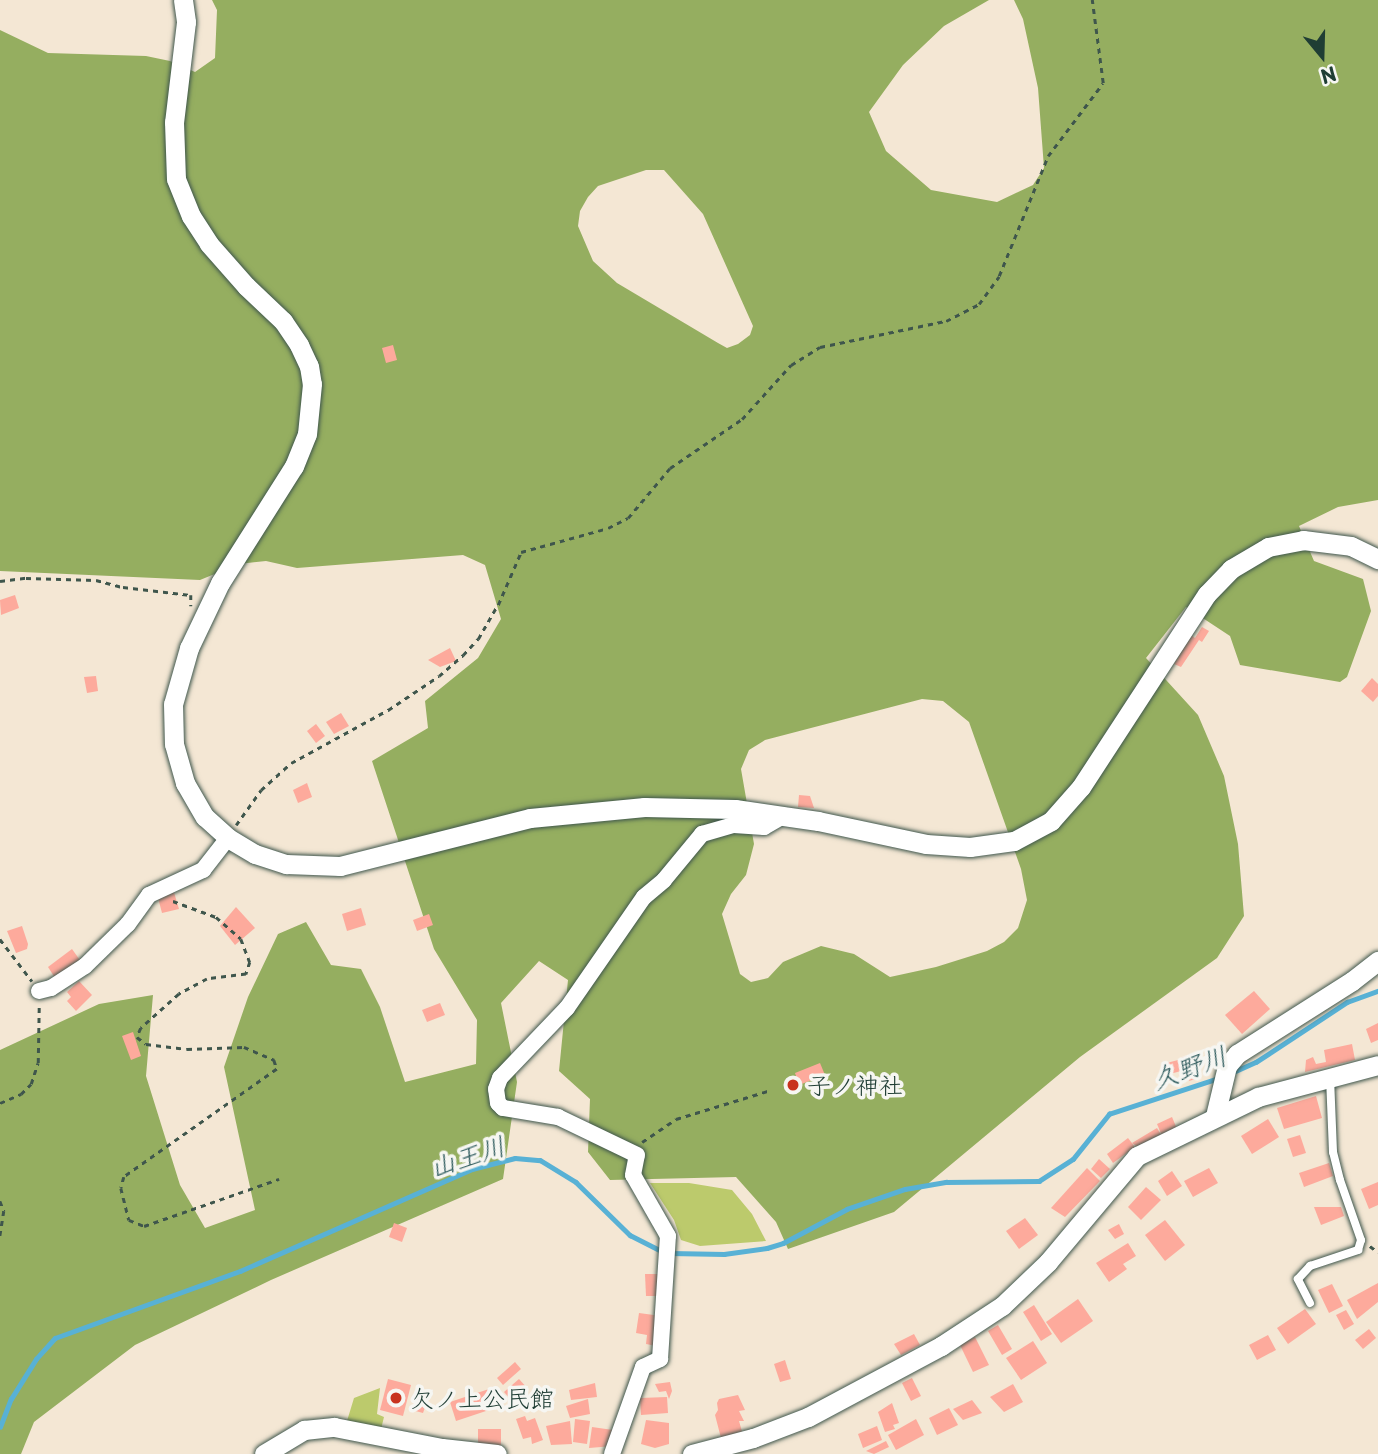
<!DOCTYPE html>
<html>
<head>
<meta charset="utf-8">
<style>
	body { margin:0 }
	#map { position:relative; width:1378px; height:1454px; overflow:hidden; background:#f4e7d4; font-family:"Playpen Sans","Klee One",sans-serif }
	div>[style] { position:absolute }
	.green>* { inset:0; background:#bcca6c }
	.forest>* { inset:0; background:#95ae60 }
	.stream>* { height:4.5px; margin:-2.25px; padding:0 2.25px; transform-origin:2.25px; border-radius:2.25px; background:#58b1d5 }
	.building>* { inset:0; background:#fdaa9c }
	.path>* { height:2.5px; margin-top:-1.25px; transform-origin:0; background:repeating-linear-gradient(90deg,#3f564c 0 5px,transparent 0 10px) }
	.roads { filter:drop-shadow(0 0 2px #3f564c) drop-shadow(0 0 2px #3f564c) }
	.service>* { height:8px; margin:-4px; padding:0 4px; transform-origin:4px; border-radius:4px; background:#fff }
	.minor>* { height:16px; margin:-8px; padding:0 8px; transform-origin:8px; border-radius:8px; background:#fff }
	.tertiary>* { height:19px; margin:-9.5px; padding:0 9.5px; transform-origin:9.5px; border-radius:9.5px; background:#fff }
	.dots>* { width:19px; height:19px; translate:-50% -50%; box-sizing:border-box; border:4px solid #f6f6f2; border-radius:50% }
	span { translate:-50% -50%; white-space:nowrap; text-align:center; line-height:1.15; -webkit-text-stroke:7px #f6f6f2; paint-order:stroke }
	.poi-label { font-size:24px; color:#1f3d34 }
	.left { translate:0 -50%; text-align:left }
	.water-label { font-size:26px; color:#2d5a5c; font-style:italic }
	.north { position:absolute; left:1287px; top:21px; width:70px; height:70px; -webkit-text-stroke:5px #f6f6f2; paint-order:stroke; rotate:161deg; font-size:19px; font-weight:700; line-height:28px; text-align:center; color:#1f3d34 }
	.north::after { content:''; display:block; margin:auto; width:24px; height:32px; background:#1f3d34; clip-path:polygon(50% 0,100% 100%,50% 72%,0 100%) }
</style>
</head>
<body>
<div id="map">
	<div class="green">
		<i style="clip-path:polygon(650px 1183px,689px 1183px,732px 1190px,752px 1214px,766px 1241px,700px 1246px,681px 1240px,674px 1220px)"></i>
		<i style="clip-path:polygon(380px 1388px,377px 1414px,384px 1417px,381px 1429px,347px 1421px,354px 1398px)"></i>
	</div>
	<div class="forest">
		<i style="clip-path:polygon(evenodd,212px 0,989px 0,944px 26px,903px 65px,869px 112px,886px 151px,931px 190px,997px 202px,1033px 185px,1044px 168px,1038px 88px,1023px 19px,1014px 0,1378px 0,1378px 500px,1338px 507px,1299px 526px,1314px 561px,1363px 579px,1371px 611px,1347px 677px,1340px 682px,1240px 665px,1230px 636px,1186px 607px,1146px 658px,1198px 715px,1224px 776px,1238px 844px,1244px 916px,1217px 958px,1080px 1057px,894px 1212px,788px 1249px,776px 1222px,736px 1177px,610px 1180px,588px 1152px,590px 1099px,559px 1071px,568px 980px,539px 961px,501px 1003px,517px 1082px,503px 1179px,271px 1280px,135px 1345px,34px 1422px,21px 1454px,0 1454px,0 1050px,99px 1004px,153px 995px,146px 1076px,180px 1185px,205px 1228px,255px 1210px,224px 1067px,248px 997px,278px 934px,306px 922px,331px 965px,361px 969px,380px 1007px,405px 1082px,476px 1064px,477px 1020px,434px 949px,372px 761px,428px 728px,425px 701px,478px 658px,501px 619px,485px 565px,463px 555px,297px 568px,266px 561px,239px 564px,200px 580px,0 571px,0 30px,48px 53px,146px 56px,170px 61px,195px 72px,215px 58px,217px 10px,212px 0,646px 170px,664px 170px,703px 214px,753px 326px,750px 335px,738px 344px,727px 348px,718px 343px,617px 283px,593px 261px,578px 226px,580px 211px,588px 197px,598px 186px,646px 170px,212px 0,922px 699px,943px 701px,969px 722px,1021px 869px,1027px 900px,1018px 928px,1004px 942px,987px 951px,936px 967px,890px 977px,854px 954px,821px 946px,783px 962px,768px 978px,751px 982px,740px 974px,722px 914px,731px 894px,746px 875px,754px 844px,741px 769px,749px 750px,765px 740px,922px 699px)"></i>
	</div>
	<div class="stream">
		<i style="left:1231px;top:1073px;width:27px;rotate:-24deg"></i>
		<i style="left:1256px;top:1062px;width:109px;rotate:-33.4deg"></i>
		<i style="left:1347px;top:1002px;width:33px;rotate:-20deg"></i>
		<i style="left:670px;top:1253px;width:54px;rotate:1.1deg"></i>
		<i style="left:724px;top:1254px;width:43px;rotate:-7.9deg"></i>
		<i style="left:767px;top:1248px;width:17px;rotate:-17deg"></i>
		<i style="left:783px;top:1243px;width:72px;rotate:-28deg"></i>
		<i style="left:847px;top:1209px;width:61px;rotate:-19deg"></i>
		<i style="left:905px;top:1189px;width:42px;rotate:-9.7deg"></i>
		<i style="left:946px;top:1182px;width:93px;rotate:-0.6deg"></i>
		<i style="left:1039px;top:1181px;width:40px;rotate:-32.9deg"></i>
		<i style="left:1073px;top:1159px;width:58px;rotate:-51.3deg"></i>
		<i style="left:1109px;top:1114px;width:113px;rotate:-18.1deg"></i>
		<i style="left:0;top:1427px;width:30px;rotate:-69deg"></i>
		<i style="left:11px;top:1399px;width:47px;rotate:-58deg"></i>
		<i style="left:36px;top:1359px;width:28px;rotate:-48deg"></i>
		<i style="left:55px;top:1338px;width:197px;rotate:-19.9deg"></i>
		<i style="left:240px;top:1271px;width:253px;rotate:-23.7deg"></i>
		<i style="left:472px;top:1169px;width:44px;rotate:-14.3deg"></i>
		<i style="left:515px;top:1158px;width:25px;rotate:5deg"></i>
		<i style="left:540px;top:1160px;width:42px;rotate:31.4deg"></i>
		<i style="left:576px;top:1182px;width:76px;rotate:44.5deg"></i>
		<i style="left:630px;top:1235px;width:36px;rotate:27deg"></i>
	</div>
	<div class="building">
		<i style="clip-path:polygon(393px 345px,397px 360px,386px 363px,382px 348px)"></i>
		<i style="clip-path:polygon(15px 595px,19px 608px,1px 615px,0 600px)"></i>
		<i style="clip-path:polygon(1202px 627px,1209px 631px,1202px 642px,1199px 640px,1181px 667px,1174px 664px,1191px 635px,1195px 638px)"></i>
		<i style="clip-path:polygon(450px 648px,456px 661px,440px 667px,428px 660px)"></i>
		<i style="clip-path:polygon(96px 676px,98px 691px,87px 693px,84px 677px)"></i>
		<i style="clip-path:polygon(1372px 678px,1378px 684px,1378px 696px,1373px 702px,1361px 691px)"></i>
		<i style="clip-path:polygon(341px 713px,349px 726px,334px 734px,326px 722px)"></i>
		<i style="clip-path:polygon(316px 724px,325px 736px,316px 743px,307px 731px)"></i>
		<i style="clip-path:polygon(307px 783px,312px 797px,298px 803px,293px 790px)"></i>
		<i style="clip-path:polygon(799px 795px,810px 796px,814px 808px,798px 807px)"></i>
		<i style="clip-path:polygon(173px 889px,179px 909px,162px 913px,157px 894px)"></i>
		<i style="clip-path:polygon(236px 907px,255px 928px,235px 945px,220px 926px)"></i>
		<i style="clip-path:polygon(361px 908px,366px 925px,347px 931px,342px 914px)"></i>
		<i style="clip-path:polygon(429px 914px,433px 925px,417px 931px,413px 920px)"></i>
		<i style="clip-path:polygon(22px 926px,28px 944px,27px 949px,16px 953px,7px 931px)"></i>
		<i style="clip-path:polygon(72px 949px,82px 963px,57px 981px,48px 967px)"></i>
		<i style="clip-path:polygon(79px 981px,92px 995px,76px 1011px,67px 1001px,71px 997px,67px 992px)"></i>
		<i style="clip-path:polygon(1254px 991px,1270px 1009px,1242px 1034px,1225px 1015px)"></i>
		<i style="clip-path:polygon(440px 1003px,445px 1015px,427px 1022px,422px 1010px)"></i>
		<i style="clip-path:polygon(1378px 1023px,1378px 1040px,1371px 1043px,1366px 1029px)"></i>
		<i style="clip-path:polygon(133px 1032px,141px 1056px,131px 1060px,122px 1036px)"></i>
		<i style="clip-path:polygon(1352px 1044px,1355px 1060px,1305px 1072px,1306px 1060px,1313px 1057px,1316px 1064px,1326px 1062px,1324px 1050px)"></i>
		<i style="clip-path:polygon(1191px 1054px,1199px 1078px,1189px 1081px,1181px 1058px)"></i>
		<i style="clip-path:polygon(1178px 1060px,1181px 1071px,1166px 1075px,1163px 1064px)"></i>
		<i style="clip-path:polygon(820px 1063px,825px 1075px,799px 1085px,795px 1073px)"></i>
		<i style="clip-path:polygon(1316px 1096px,1322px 1118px,1284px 1129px,1277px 1108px)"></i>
		<i style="clip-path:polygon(1172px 1117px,1177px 1129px,1162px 1136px,1157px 1124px)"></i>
		<i style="clip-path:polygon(1268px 1119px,1279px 1137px,1252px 1154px,1241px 1136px)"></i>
		<i style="clip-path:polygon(1157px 1128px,1162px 1136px,1140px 1149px,1132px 1143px)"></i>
		<i style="clip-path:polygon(1300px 1135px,1306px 1153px,1293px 1157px,1287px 1139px)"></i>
		<i style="clip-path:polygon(1128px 1138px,1135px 1147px,1113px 1163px,1107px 1154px)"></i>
		<i style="clip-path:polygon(1099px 1159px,1110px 1169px,1101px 1178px,1091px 1169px)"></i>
		<i style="clip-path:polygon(1329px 1163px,1333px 1176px,1304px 1187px,1299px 1173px)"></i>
		<i style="clip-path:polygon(1087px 1168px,1100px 1181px,1065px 1217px,1051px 1208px)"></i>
		<i style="clip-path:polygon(1209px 1168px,1218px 1183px,1193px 1197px,1184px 1181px)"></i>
		<i style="clip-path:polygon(1172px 1171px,1182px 1186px,1167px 1196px,1158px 1181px)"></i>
		<i style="clip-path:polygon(1378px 1182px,1378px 1205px,1369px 1209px,1361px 1189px)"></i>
		<i style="clip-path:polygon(1146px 1187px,1161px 1200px,1141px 1220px,1128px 1207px)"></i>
		<i style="clip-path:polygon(1314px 1207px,1341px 1207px,1344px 1216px,1321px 1225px)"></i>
		<i style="clip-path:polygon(1025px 1218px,1038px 1235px,1019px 1249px,1006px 1231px)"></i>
		<i style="clip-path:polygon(1165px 1220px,1185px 1245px,1165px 1261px,1145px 1235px)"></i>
		<i style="clip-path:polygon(394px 1223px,407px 1228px,402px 1242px,389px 1237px)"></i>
		<i style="clip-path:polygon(1119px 1224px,1124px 1234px,1115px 1239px,1108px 1230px)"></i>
		<i style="clip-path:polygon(1128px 1243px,1136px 1256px,1123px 1264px,1127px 1269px,1109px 1282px,1096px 1263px)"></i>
		<i style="clip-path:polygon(645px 1274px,661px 1274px,661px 1296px,646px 1296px)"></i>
		<i style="clip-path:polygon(1378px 1283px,1378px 1302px,1357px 1319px,1347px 1300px)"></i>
		<i style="clip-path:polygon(1332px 1284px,1343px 1306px,1329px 1313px,1318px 1290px)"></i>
		<i style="clip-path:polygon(1078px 1299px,1093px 1321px,1061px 1343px,1046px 1322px)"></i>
		<i style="clip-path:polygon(1034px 1305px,1052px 1334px,1041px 1341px,1023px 1312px)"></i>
		<i style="clip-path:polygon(1305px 1309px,1316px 1324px,1288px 1344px,1277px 1328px)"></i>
		<i style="clip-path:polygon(1346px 1310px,1354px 1324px,1344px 1330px,1336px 1315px)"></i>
		<i style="clip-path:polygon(639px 1313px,661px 1316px,656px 1346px,646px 1344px,647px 1335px,636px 1333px)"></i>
		<i style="clip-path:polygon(998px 1325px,1012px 1349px,1002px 1355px,988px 1331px)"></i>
		<i style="clip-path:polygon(1369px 1329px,1376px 1338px,1363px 1349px,1355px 1340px)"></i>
		<i style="clip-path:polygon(914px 1334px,920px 1345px,901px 1355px,894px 1344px)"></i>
		<i style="clip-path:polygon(1268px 1335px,1276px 1350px,1257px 1360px,1249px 1345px)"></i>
		<i style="clip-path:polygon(975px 1337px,989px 1365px,973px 1372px,960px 1345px)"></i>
		<i style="clip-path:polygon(1033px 1341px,1047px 1363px,1021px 1380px,1006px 1358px)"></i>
		<i style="clip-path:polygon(785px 1360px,791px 1379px,780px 1382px,774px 1364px)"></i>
		<i style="clip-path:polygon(515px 1362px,521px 1369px,503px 1385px,497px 1378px)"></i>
		<i style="clip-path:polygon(912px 1378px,921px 1396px,911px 1401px,902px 1383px)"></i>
		<i style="clip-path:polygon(388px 1379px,411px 1385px,403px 1416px,380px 1410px)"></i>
		<i style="clip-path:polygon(519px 1379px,528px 1389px,513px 1402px,504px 1392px)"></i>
		<i style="clip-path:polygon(670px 1382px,672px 1391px,669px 1399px,666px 1391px,659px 1392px,655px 1384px)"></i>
		<i style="clip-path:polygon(595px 1383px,597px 1397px,571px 1400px,569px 1390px)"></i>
		<i style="clip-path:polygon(1013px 1384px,1023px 1402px,1004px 1412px,990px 1397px)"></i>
		<i style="clip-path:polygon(489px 1389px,495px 1408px,456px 1421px,450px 1402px)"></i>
		<i style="clip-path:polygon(417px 1395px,428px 1399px,423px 1413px,412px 1410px)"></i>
		<i style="clip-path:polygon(738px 1395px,745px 1410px,739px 1411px,744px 1421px,739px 1421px,743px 1435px,721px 1438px,715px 1415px,718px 1410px,717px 1403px,719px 1399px)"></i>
		<i style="clip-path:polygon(667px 1397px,668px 1413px,641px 1415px,640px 1398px)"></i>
		<i style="clip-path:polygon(588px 1399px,590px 1414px,570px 1418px,566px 1406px)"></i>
		<i style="clip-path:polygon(972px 1400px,982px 1413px,963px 1420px,953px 1409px)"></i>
		<i style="clip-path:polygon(892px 1403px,899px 1423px,893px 1425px,895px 1429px,885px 1432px,878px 1412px)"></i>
		<i style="clip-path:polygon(949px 1408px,958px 1425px,937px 1435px,929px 1418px)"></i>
		<i style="clip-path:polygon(525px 1416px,527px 1421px,535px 1418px,543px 1440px,532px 1444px,531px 1437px,523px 1439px,516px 1419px)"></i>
		<i style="clip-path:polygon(575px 1419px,590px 1421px,587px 1444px,573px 1442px)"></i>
		<i style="clip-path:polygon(916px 1419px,924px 1435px,896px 1450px,888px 1435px)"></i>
		<i style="clip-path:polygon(646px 1420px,669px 1423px,669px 1444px,655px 1448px,641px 1444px)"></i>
		<i style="clip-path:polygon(570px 1421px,572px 1444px,551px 1445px,546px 1426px)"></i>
		<i style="clip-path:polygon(877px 1426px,882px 1440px,863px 1448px,858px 1434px)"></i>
		<i style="clip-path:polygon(592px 1427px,613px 1430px,613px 1446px,589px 1448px)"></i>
		<i style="clip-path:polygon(478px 1429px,501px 1429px,501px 1445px,478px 1445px)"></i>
		<i style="clip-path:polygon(886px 1441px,889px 1447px,874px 1454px,866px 1451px)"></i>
	</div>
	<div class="path">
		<i style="left:0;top:581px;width:26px;rotate:-7deg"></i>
		<i style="left:26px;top:578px;width:70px;rotate:1.6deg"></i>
		<i style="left:96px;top:580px;width:28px;rotate:15deg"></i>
		<i style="left:123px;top:587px;width:68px;rotate:6.7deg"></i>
		<i style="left:191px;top:595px;width:11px;rotate:90deg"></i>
		<i style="left:236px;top:825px;width:43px;rotate:-54.5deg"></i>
		<i style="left:261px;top:790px;width:40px;rotate:-42deg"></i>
		<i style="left:291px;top:763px;width:111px;rotate:-28.7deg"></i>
		<i style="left:388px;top:710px;width:61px;rotate:-33.7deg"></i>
		<i style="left:439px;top:676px;width:32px;rotate:-41deg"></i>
		<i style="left:463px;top:655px;width:22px;rotate:-47deg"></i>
		<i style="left:478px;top:639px;width:39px;rotate:-60deg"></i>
		<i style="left:498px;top:605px;width:58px;rotate:-66.5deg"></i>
		<i style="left:521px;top:552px;width:90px;rotate:-15.4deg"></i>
		<i style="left:608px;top:528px;width:22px;rotate:-27deg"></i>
		<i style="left:628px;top:518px;width:65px;rotate:-50deg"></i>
		<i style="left:670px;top:468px;width:87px;rotate:-34.2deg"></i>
		<i style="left:742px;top:419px;width:73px;rotate:-47.8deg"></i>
		<i style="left:791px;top:365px;width:34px;rotate:-32deg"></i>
		<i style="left:820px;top:347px;width:129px;rotate:-11.7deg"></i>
		<i style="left:946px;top:321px;width:37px;rotate:-27deg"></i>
		<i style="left:979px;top:304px;width:34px;rotate:-54deg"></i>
		<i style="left:999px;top:276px;width:130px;rotate:-67.8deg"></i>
		<i style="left:1048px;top:156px;width:91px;rotate:-53deg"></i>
		<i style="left:1103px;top:83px;width:84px;rotate:-97.5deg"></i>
		<i style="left:173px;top:901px;width:46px;rotate:20.4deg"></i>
		<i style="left:216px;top:917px;width:33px;rotate:41deg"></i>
		<i style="left:241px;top:939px;width:25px;rotate:69deg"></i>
		<i style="left:250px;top:962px;width:13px;rotate:108deg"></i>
		<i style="left:246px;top:974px;width:39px;rotate:173deg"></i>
		<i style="left:207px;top:979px;width:32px;rotate:152deg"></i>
		<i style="left:179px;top:994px;width:51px;rotate:138.2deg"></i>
		<i style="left:141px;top:1028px;width:10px;rotate:114deg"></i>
		<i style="left:137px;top:1037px;width:11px;rotate:38deg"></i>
		<i style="left:146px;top:1044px;width:41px;rotate:7deg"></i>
		<i style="left:187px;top:1049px;width:57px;rotate:-2deg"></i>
		<i style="left:244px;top:1047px;width:33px;rotate:23deg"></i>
		<i style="left:274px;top:1060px;width:9px;rotate:72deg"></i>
		<i style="left:277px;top:1069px;width:187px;rotate:144.8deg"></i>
		<i style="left:124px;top:1177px;width:11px;rotate:105deg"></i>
		<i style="left:121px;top:1188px;width:33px;rotate:76deg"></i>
		<i style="left:129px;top:1220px;width:16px;rotate:22deg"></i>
		<i style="left:144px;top:1226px;width:143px;rotate:-19.2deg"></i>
		<i style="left:0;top:939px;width:53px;rotate:52.7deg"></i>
		<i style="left:0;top:1103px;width:23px;rotate:-23deg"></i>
		<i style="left:21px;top:1094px;width:14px;rotate:-45deg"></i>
		<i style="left:31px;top:1084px;width:22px;rotate:-72deg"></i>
		<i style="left:38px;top:1063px;width:57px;rotate:-89deg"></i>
		<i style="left:642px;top:1142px;width:41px;rotate:-34.1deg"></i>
		<i style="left:676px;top:1119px;width:99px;rotate:-17deg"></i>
		<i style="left:0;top:1201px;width:11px;rotate:68deg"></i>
		<i style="left:4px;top:1211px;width:25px;rotate:99deg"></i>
		<i style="left:1370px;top:1246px;width:10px;rotate:37deg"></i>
	</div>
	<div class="roads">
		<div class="service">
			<i style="left:1310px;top:1303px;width:27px;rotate:-117deg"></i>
			<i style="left:1298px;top:1279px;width:18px;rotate:-47deg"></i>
			<i style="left:1310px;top:1266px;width:51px;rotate:-18.4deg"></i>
			<i style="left:1358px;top:1250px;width:10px;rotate:-73deg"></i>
			<i style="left:1361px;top:1240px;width:64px;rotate:-109.3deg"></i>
			<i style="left:1340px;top:1180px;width:29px;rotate:-104deg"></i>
			<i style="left:1333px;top:1152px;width:74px;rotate:-92.3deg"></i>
		</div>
		<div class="minor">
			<i style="left:39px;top:991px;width:12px;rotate:-14deg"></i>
			<i style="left:51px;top:988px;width:40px;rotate:-32.9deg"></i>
			<i style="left:85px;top:966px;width:60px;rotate:-44.3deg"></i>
			<i style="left:128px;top:924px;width:36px;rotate:-54deg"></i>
			<i style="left:149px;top:895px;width:60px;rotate:-24.8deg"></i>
			<i style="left:203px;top:870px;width:41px;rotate:-52deg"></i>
			<i style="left:612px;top:1454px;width:92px;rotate:-70.4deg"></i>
			<i style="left:643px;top:1367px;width:19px;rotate:-25deg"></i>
			<i style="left:660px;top:1359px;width:123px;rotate:-86.3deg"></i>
			<i style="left:668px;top:1236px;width:70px;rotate:-119.8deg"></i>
			<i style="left:633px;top:1175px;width:20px;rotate:-79deg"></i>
			<i style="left:637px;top:1155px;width:88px;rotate:-154.3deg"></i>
			<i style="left:558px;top:1117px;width:56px;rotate:-170.7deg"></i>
			<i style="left:503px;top:1108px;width:7px;rotate:-135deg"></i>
			<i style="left:498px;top:1103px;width:14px;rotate:-98deg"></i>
			<i style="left:496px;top:1089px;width:12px;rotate:-70deg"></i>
			<i style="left:500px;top:1078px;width:97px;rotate:-46.3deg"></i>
			<i style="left:567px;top:1008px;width:135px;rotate:-55.3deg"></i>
			<i style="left:644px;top:897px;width:26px;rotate:-40deg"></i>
			<i style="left:664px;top:880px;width:60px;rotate:-50.4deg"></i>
			<i style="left:702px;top:834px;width:33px;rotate:-16deg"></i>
			<i style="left:734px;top:825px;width:30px;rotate:4deg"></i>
			<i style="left:764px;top:827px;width:22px;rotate:-30deg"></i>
		</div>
		<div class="tertiary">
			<i style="left:183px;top:0;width:22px;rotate:82deg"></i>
			<i style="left:186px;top:22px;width:101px;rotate:96.8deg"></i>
			<i style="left:174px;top:122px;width:57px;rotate:88deg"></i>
			<i style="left:176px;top:179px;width:40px;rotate:68deg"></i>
			<i style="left:191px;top:216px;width:33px;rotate:57deg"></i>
			<i style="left:209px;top:244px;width:56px;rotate:48.6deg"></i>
			<i style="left:246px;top:286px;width:51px;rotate:43.4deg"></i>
			<i style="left:283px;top:321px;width:29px;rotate:56deg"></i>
			<i style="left:299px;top:345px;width:23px;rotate:65deg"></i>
			<i style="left:309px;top:366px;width:18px;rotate:81deg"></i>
			<i style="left:312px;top:384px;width:50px;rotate:95.7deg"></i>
			<i style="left:307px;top:434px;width:35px;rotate:112deg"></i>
			<i style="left:294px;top:466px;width:138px;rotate:122.3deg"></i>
			<i style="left:220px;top:583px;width:72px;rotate:115.5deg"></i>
			<i style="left:189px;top:648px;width:58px;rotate:105.9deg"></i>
			<i style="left:173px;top:704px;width:40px;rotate:88.6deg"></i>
			<i style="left:174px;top:744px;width:41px;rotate:74.2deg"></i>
			<i style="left:185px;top:783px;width:39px;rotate:60deg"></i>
			<i style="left:205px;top:817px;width:31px;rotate:42deg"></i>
			<i style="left:228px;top:838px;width:31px;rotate:31deg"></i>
			<i style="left:255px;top:854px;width:33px;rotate:18deg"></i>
			<i style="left:286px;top:864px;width:54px;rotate:2.1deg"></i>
			<i style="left:340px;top:866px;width:196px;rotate:-14.2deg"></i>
			<i style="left:530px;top:818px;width:115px;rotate:-5.5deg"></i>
			<i style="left:644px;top:807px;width:91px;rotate:1.3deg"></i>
			<i style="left:735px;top:809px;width:84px;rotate:8.2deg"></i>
			<i style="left:818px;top:821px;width:110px;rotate:12deg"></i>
			<i style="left:926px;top:844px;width:44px;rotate:3.9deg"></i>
			<i style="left:970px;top:847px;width:44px;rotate:-7.8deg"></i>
			<i style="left:1014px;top:841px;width:42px;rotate:-28.4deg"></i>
			<i style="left:1051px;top:821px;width:45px;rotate:-48.6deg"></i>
			<i style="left:1081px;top:787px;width:230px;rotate:-56.9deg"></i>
			<i style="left:1207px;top:594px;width:35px;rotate:-46deg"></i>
			<i style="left:1231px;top:569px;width:43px;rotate:-30.7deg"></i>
			<i style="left:1268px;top:547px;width:36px;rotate:-11deg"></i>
			<i style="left:1303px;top:540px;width:48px;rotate:7.1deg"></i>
			<i style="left:1351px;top:546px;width:30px;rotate:26deg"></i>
			<i style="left:1215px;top:1116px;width:51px;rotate:-76.5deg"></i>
			<i style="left:1227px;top:1066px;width:16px;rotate:-50deg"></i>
			<i style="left:1237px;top:1054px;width:136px;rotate:-32.4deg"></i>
			<i style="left:1352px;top:981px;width:33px;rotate:-38deg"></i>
			<i style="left:264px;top:1454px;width:47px;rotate:-31deg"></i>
			<i style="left:304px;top:1430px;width:30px;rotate:-6deg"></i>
			<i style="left:334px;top:1427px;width:110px;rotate:11deg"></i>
			<i style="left:442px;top:1448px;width:55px;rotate:6.2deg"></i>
			<i style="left:692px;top:1454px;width:63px;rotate:-14.7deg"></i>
			<i style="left:753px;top:1438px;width:59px;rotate:-20.9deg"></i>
			<i style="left:808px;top:1417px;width:151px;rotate:-28.1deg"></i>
			<i style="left:941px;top:1346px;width:73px;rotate:-33.3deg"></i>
			<i style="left:1002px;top:1306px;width:64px;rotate:-43.7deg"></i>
			<i style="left:1048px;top:1262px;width:138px;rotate:-50deg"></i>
			<i style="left:1137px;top:1156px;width:135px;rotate:-26deg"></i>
			<i style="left:1258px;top:1097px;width:124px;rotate:-14.9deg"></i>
		</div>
	</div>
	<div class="dots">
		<i style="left:793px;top:1085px;background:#c8321e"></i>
		<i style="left:396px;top:1398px;background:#c8321e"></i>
	</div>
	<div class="poi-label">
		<span class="left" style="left:807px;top:1085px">子ノ神社</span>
		<span class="left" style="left:410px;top:1398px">欠ノ上公民館</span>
	</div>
	<div class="water-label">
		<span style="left:1189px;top:1067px;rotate:-20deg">久野川</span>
		<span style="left:467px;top:1156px;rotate:-18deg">山王川</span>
	</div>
	<div class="north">N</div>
</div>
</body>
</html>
